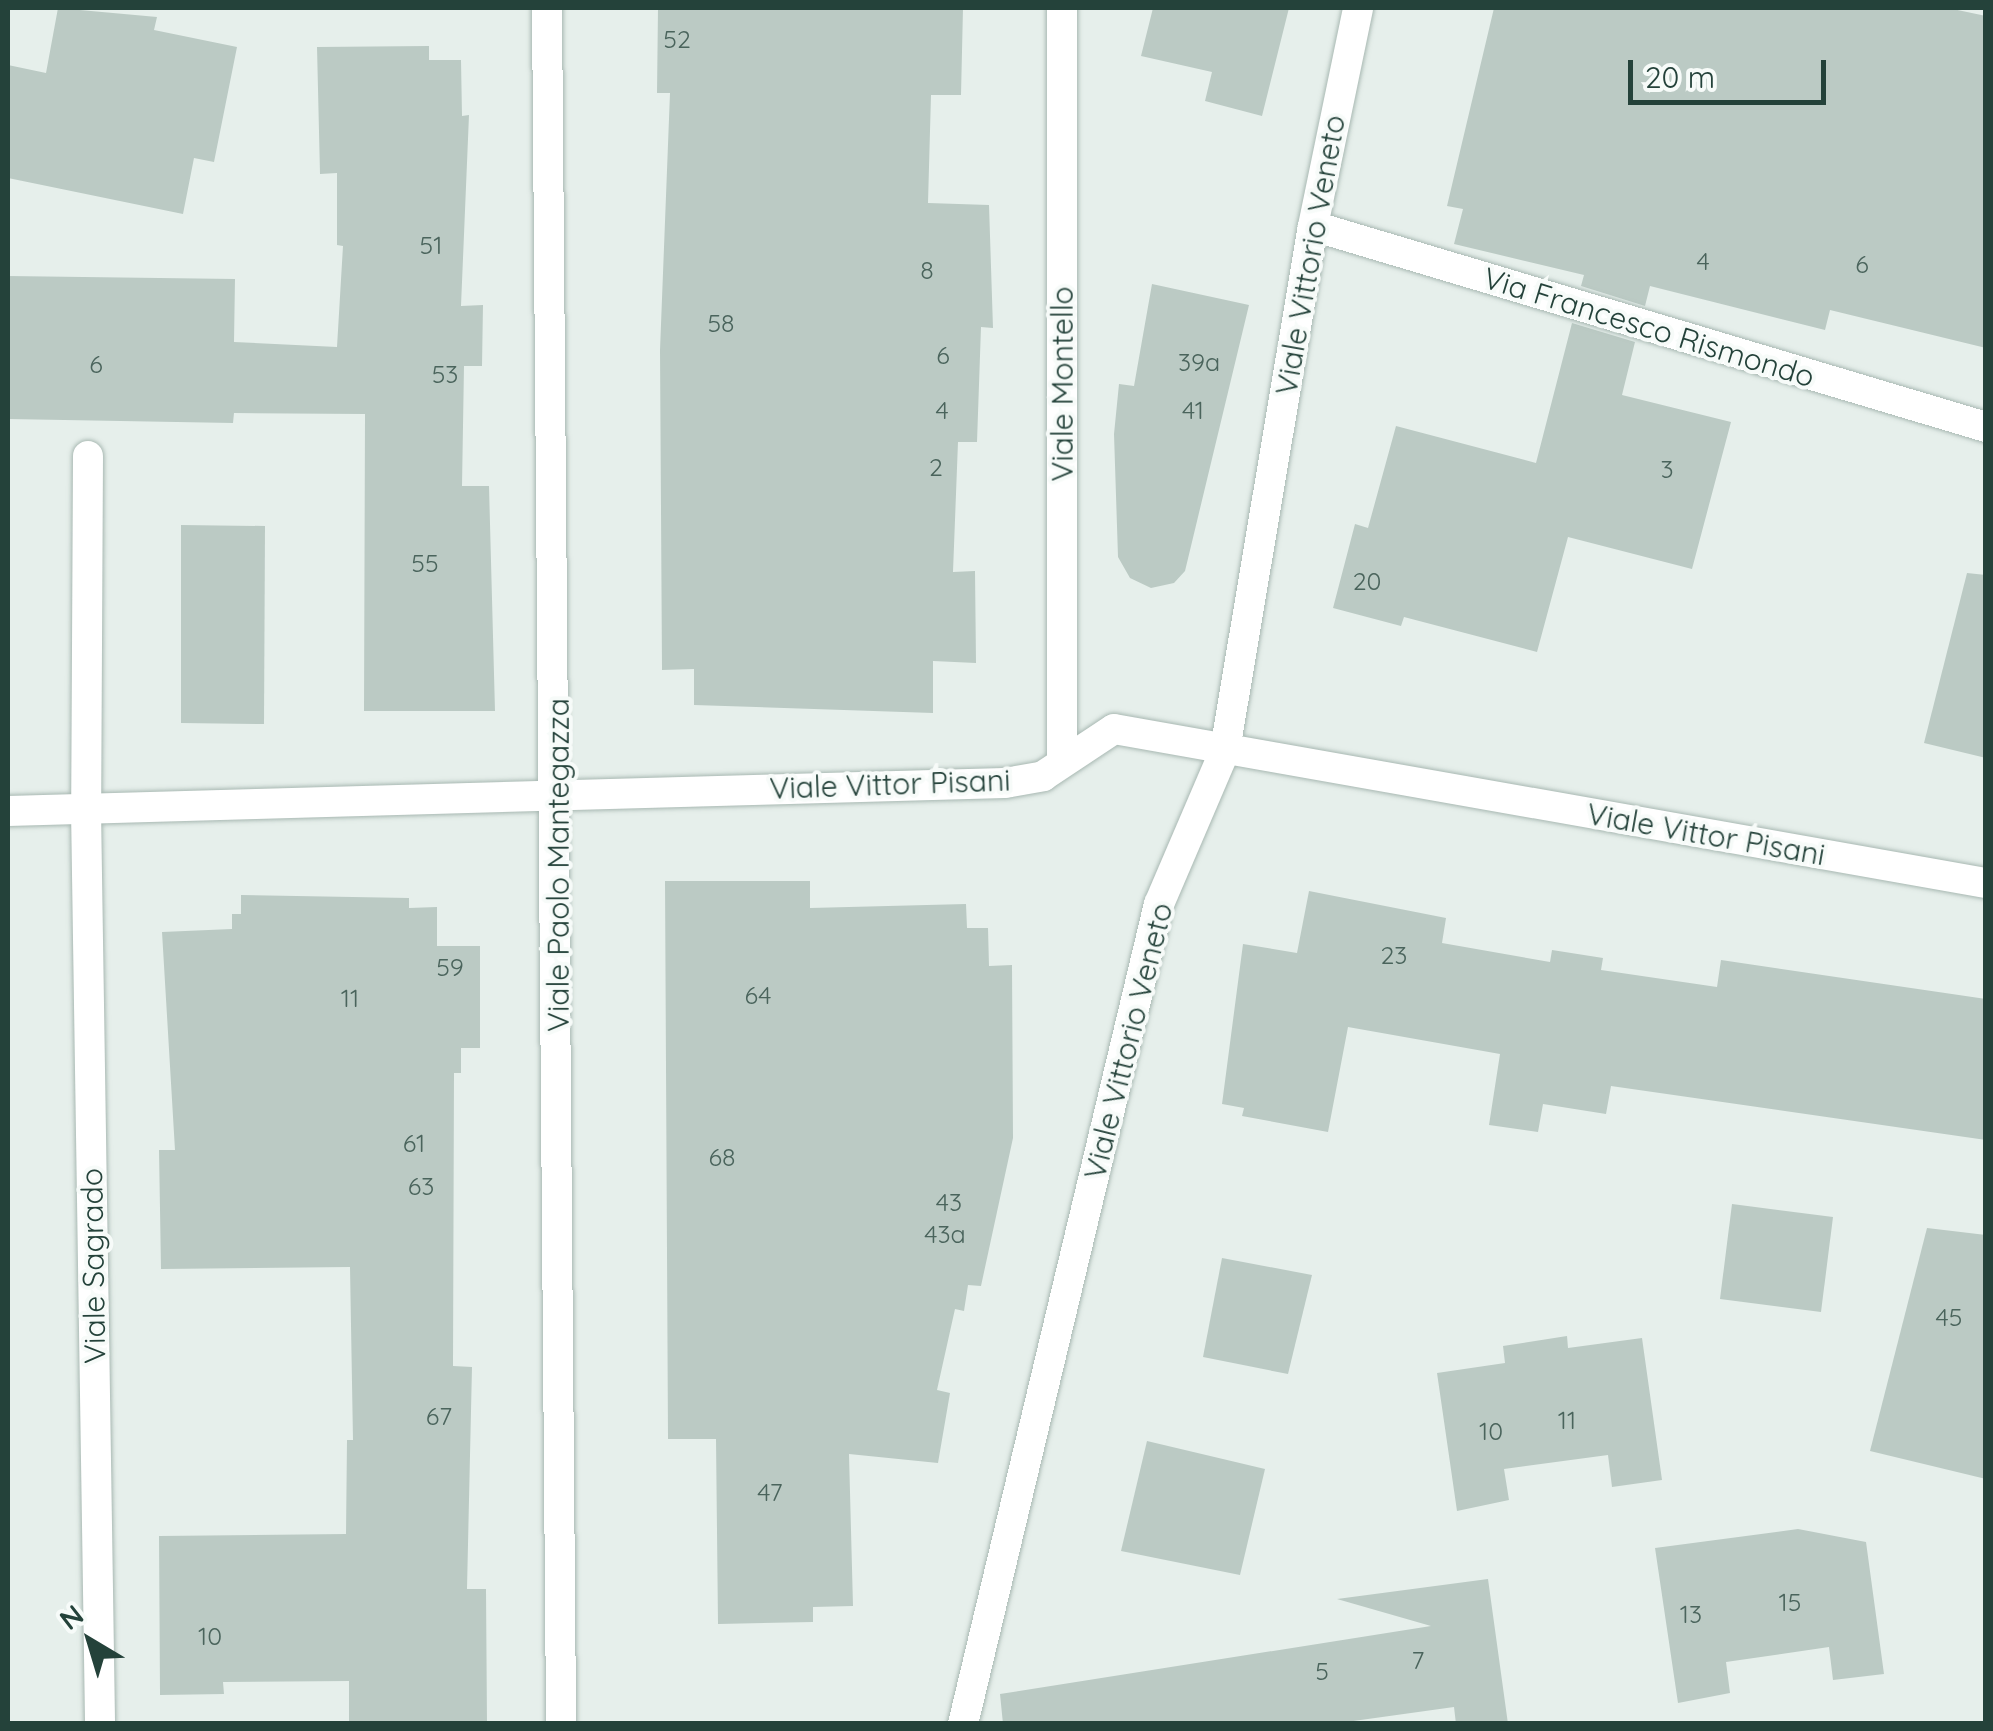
<!DOCTYPE html>
<html>
<head>
<meta charset="utf-8">
<style>
	body { margin:0 }
	#map { position:relative; width:1993px; height:1731px; overflow:hidden; background:#e6efeb; font-family:Quicksand,sans-serif }
	div>[style] { position:absolute }
	.building>* { inset:0; background:#bbcac4 }
	.roads { filter:drop-shadow(0 0 2px #a8b8b2) drop-shadow(0 0 2px #a8b8b2) }
	.minor>* { height:30px; margin:-15px; padding:0 15px; transform-origin:15px; border-radius:15px; background:#fff }
	span { translate:-50% -50%; white-space:nowrap; text-align:center; line-height:1.15; -webkit-text-stroke:8px #f7fbf9; paint-order:stroke }
	.number-label { font-size:25px; color:#4a645c }
	.number-label span { -webkit-text-stroke-width:0 }
	.street-label { font-size:30px; color:#24423a }
	.frame { position:absolute; inset:0; border:10px solid #24423a; pointer-events:none }
	.north { position:absolute; left:40px; top:1591px; width:100px; height:100px; -webkit-text-stroke:8px #f7fbf9; paint-order:stroke; rotate:322deg; font-size:28px; font-weight:700; line-height:40px; text-align:center; color:#24423a }
	.north::after { content:''; display:block; margin:auto; width:35px; height:45px; background:#24423a; clip-path:polygon(50% 0,100% 100%,50% 72%,0 100%) }
	.scale { position:absolute; left:1628px; top:60px; width:198px; height:45px; box-sizing:border-box; border:5px solid #24423a; border-top:0; padding-left:12px; font-size:30px; line-height:35px; white-space:nowrap; color:#24423a; -webkit-text-stroke:8px #f7fbf9; paint-order:stroke }
</style>
</head>
<body>
<div id="map">
	<div class="building">
		<i style="clip-path:polygon(58px 8px,157px 17px,154px 30px,237px 47px,214px 162px,194px 158px,183px 214px,8px 178px,8px 65px,46px 73px)"></i>
		<i style="clip-path:polygon(658px 8px,963px 8px,961px 95px,931px 95px,928px 203px,989px 205px,993px 328px,981px 327px,977px 442px,958px 442px,953px 572px,975px 571px,976px 663px,933px 661px,933px 713px,694px 705px,694px 669px,662px 670px,660px 350px,670px 93px,657px 93px)"></i>
		<i style="clip-path:polygon(1153px 8px,1289px 8px,1262px 116px,1205px 101px,1212px 72px,1141px 56px)"></i>
		<i style="clip-path:polygon(1494px 8px,1948px 8px,1986px 16px,1986px 348px,1830px 310px,1825px 330px,1650px 286px,1645px 306px,1581px 286px,1584px 275px,1454px 244px,1463px 209px,1447px 206px)"></i>
		<i style="clip-path:polygon(429px 46px,429px 60px,461px 60px,462px 116px,469px 115px,461px 306px,483px 305px,482px 366px,464px 366px,462px 486px,489px 486px,495px 711px,364px 711px,365px 414px,234px 413px,233px 423px,8px 419px,8px 276px,235px 279px,234px 342px,337px 347px,343px 246px,337px 245px,337px 173px,320px 174px,317px 47px)"></i>
		<i style="clip-path:polygon(1152px 284px,1249px 305px,1185px 571px,1174px 583px,1151px 588px,1130px 578px,1118px 557px,1114px 434px,1119px 384px,1134px 386px)"></i>
		<i style="clip-path:polygon(1572px 323px,1635px 342px,1622px 395px,1731px 422px,1692px 569px,1568px 537px,1537px 652px,1404px 617px,1401px 626px,1333px 608px,1355px 524px,1368px 528px,1396px 426px,1536px 463px)"></i>
		<i style="clip-path:polygon(181px 525px,265px 526px,264px 724px,181px 723px)"></i>
		<i style="clip-path:polygon(1967px 573px,1986px 575px,1986px 758px,1924px 743px)"></i>
		<i style="clip-path:polygon(665px 881px,810px 881px,810px 908px,966px 904px,967px 928px,988px 928px,989px 966px,1012px 965px,1013px 1138px,981px 1286px,968px 1285px,964px 1311px,955px 1309px,937px 1390px,950px 1393px,938px 1463px,849px 1454px,853px 1606px,813px 1607px,813px 1622px,718px 1624px,716px 1439px,668px 1439px)"></i>
		<i style="clip-path:polygon(1309px 891px,1446px 918px,1442px 943px,1550px 962px,1552px 950px,1603px 958px,1601px 970px,1717px 987px,1721px 960px,1986px 999px,1986px 1140px,1611px 1086px,1606px 1114px,1543px 1104px,1538px 1132px,1489px 1125px,1500px 1054px,1348px 1027px,1328px 1132px,1242px 1116px,1244px 1108px,1222px 1104px,1243px 944px,1297px 953px)"></i>
		<i style="clip-path:polygon(241px 895px,409px 898px,409px 908px,437px 907px,437px 946px,480px 946px,480px 1048px,461px 1048px,461px 1073px,454px 1073px,453px 1366px,472px 1367px,467px 1589px,486px 1589px,487px 1724px,349px 1724px,349px 1681px,223px 1682px,224px 1694px,160px 1695px,159px 1536px,346px 1534px,347px 1440px,353px 1440px,350px 1267px,161px 1269px,159px 1150px,175px 1150px,162px 932px,232px 929px,232px 914px,241px 914px)"></i>
		<i style="clip-path:polygon(1732px 1204px,1833px 1217px,1821px 1312px,1720px 1299px)"></i>
		<i style="clip-path:polygon(1927px 1228px,1986px 1235px,1986px 1479px,1870px 1451px)"></i>
		<i style="clip-path:polygon(1222px 1258px,1312px 1275px,1288px 1374px,1203px 1357px)"></i>
		<i style="clip-path:polygon(1567px 1336px,1568px 1348px,1642px 1338px,1662px 1480px,1612px 1487px,1608px 1455px,1504px 1469px,1509px 1500px,1457px 1511px,1437px 1373px,1505px 1363px,1503px 1346px)"></i>
		<i style="clip-path:polygon(1147px 1441px,1265px 1469px,1240px 1575px,1121px 1551px)"></i>
		<i style="clip-path:polygon(1798px 1529px,1866px 1542px,1884px 1674px,1833px 1680px,1829px 1647px,1726px 1662px,1730px 1693px,1678px 1703px,1655px 1548px)"></i>
		<i style="clip-path:polygon(1488px 1579px,1508px 1724px,1456px 1724px,1454px 1707px,1332px 1724px,1003px 1724px,1000px 1694px,1431px 1626px,1337px 1599px)"></i>
	</div>
	<div class="roads">
		<div class="minor">
			<i style="left:547px;top:8px;width:1716px;rotate:89.53deg"></i>
			<i style="left:1062px;top:8px;width:753px;rotate:90deg"></i>
			<i style="left:1313px;top:226px;width:702px;rotate:16.63deg"></i>
			<i style="left:88px;top:456px;width:353px;rotate:90.3deg"></i>
			<i style="left:86px;top:809px;width:915px;rotate:89.12deg"></i>
			<i style="left:8px;top:811px;width:997px;rotate:-1.61deg"></i>
			<i style="left:1005px;top:783px;width:39px;rotate:-10deg"></i>
			<i style="left:1043px;top:776px;width:85px;rotate:-33.5deg"></i>
			<i style="left:1114px;top:729px;width:885px;rotate:10.02deg"></i>
			<i style="left:963px;top:1724px;width:843px;rotate:-76.56deg"></i>
			<i style="left:1159px;top:904px;width:168px;rotate:-66.8deg"></i>
			<i style="left:1225px;top:750px;width:531px;rotate:-80.47deg"></i>
			<i style="left:1313px;top:226px;width:223px;rotate:-78.3deg"></i>
		</div>
	</div>
	<div class="number-label">
		<span style="left:677px;top:39px">52</span>
		<span style="left:431px;top:245px">51</span>
		<span style="left:1703px;top:261px">4</span>
		<span style="left:1862px;top:264px">6</span>
		<span style="left:927px;top:270px">8</span>
		<span style="left:721px;top:323px">58</span>
		<span style="left:943px;top:355px">6</span>
		<span style="left:1199px;top:362px">39a</span>
		<span style="left:96px;top:364px">6</span>
		<span style="left:445px;top:374px">53</span>
		<span style="left:942px;top:410px">4</span>
		<span style="left:1193px;top:410px">41</span>
		<span style="left:936px;top:467px">2</span>
		<span style="left:1667px;top:469px">3</span>
		<span style="left:425px;top:563px">55</span>
		<span style="left:1367px;top:581px">20</span>
		<span style="left:1394px;top:955px">23</span>
		<span style="left:450px;top:967px">59</span>
		<span style="left:758px;top:995px">64</span>
		<span style="left:350px;top:998px">11</span>
		<span style="left:414px;top:1143px">61</span>
		<span style="left:722px;top:1157px">68</span>
		<span style="left:421px;top:1186px">63</span>
		<span style="left:949px;top:1202px">43</span>
		<span style="left:945px;top:1234px">43a</span>
		<span style="left:1949px;top:1317px">45</span>
		<span style="left:439px;top:1416px">67</span>
		<span style="left:1567px;top:1420px">11</span>
		<span style="left:1491px;top:1431px">10</span>
		<span style="left:770px;top:1492px">47</span>
		<span style="left:1790px;top:1602px">15</span>
		<span style="left:1691px;top:1614px">13</span>
		<span style="left:210px;top:1636px">10</span>
		<span style="left:1418px;top:1660px">7</span>
		<span style="left:1322px;top:1671px">5</span>
	</div>
	<div class="street-label">
		<span style="left:1310px;top:255px;rotate:-80deg">Viale Vittorio Veneto</span>
		<span style="left:1649px;top:327px;rotate:17deg">Via Francesco Rismondo</span>
		<span style="left:1062px;top:384px;rotate:-90deg">Viale Montello</span>
		<span style="left:890px;top:784px;rotate:-2deg">Viale Vittor Pisani</span>
		<span style="left:1706px;top:834px;rotate:10deg">Viale Vittor Pisani</span>
		<span style="left:558px;top:865px;rotate:-90deg">Viale Paolo Mantegazza</span>
		<span style="left:1128px;top:1041px;rotate:-76deg">Viale Vittorio Veneto</span>
		<span style="left:93px;top:1266px;rotate:-91deg">Viale Sagrado</span>
	</div>
	<div class="frame"></div>
	<div class="north">N</div>
	<div class="scale">20 m</div>
</div>
</body>
</html>
